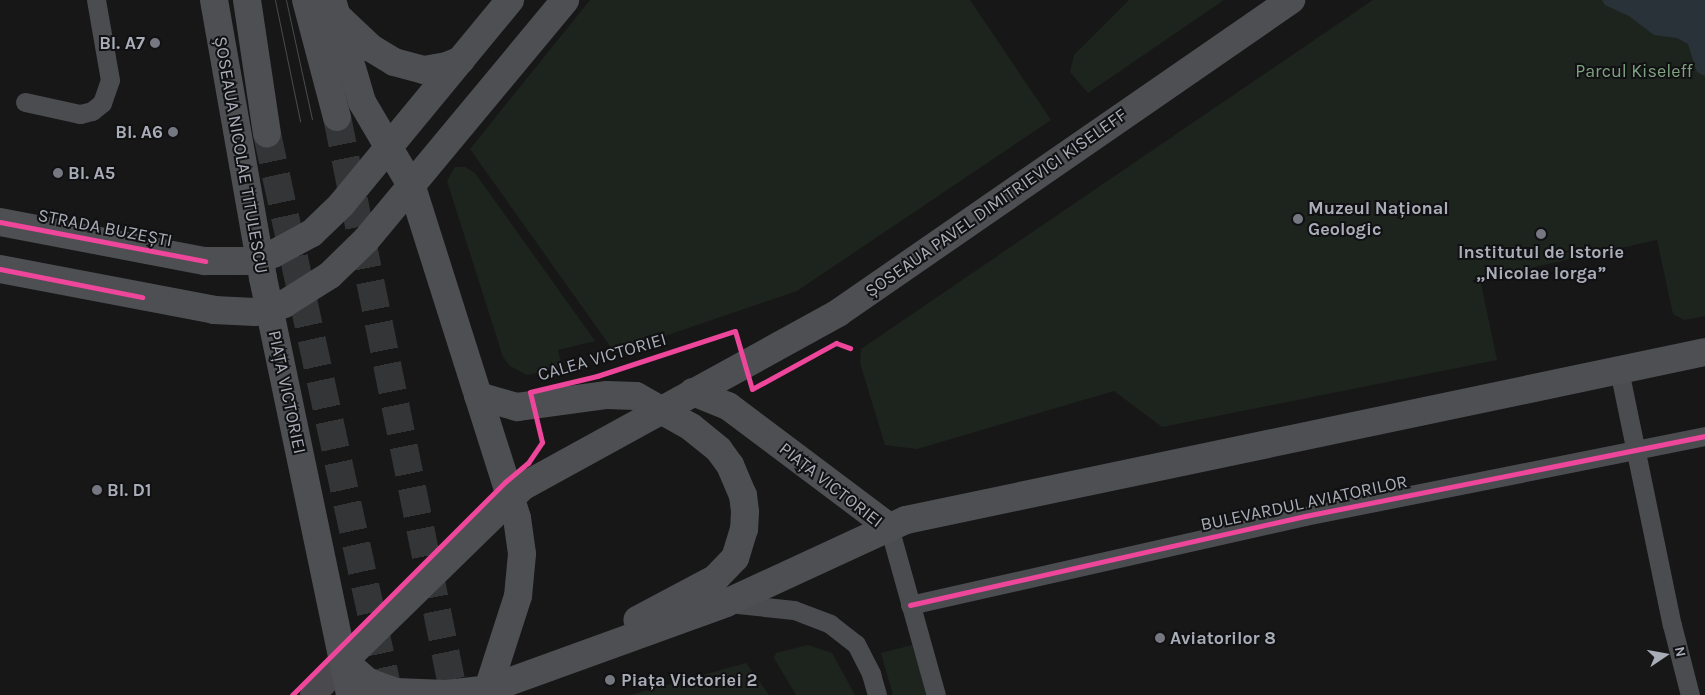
<!DOCTYPE html>
<html>
<head>
<meta charset="utf-8">
<style>
	body { margin:0 }
	#map { position:relative; width:1705px; height:695px; overflow:hidden; background:#171717; font-family:Karla,sans-serif }
	div>[style] { position:absolute }
	.green>* { inset:0; background:#1d241e }
	.water>* { inset:0; background:#2a3239 }
	.primary-tunnel>* { height:28px; margin-top:-14px; transform-origin:0; background:repeating-linear-gradient(90deg,#343537 0 28px,transparent 0 42px) }
	.street>* { height:19px; margin:-9.5px; padding:0 9.5px; transform-origin:9.5px; border-radius:9.5px; background:#4b4c50 }
	.secondary>* { height:26px; margin:-13px; padding:0 13px; transform-origin:13px; border-radius:13px; background:#4a4a4e }
	.primary>* { height:28px; margin:-14px; padding:0 14px; transform-origin:14px; border-radius:14px; background:#4d4f52 }
	.tram>* { height:1px; margin:-0.5px; padding:0 0.5px; transform-origin:0.5px; border-radius:0.5px; background:#4b4c4f }
	.cycleway>* { height:5px; margin:-2.5px; padding:0 2.5px; transform-origin:2.5px; border-radius:2.5px; background:#ed469a }
	.dots>* { width:14px; height:14px; translate:-50% -50%; box-sizing:border-box; border:2px solid #111113; border-radius:50% }
	span { translate:-50% -50%; white-space:nowrap; text-align:center; line-height:1.15; -webkit-text-stroke:4px #111113; paint-order:stroke }
	.poi-label { font-size:18px; color:#a8adb8; font-weight:700 }
	.right { translate:-100% -50%; text-align:right }
	.left { translate:0 -50%; text-align:left }
	.park-label { font-size:18px; color:#7fa381 }
	.street-label { font-size:18px; color:#a8adb8 }
	.north { position:absolute; left:1640px; top:630px; width:50px; height:50px; -webkit-text-stroke:4px #111113; paint-order:stroke; rotate:78deg; font-size:14px; font-weight:700; line-height:20px; text-align:center; color:#a8adb8 }
	.north::after { content:''; display:block; margin:auto; width:18px; height:22px; background:#a8adb8; clip-path:polygon(50% 0,100% 100%,50% 72%,0 100%) }
</style>
</head>
<body>
<div id="map">
	<div class="green">
		<i style="clip-path:polygon(590px 0,970px 0,1051px 120px,797px 291px,615px 353px,470px 149px)"></i>
		<i style="clip-path:polygon(1129px 0,1224px 0,1088px 93px,1070px 72px,1074px 55px)"></i>
		<i style="clip-path:polygon(1373px 0,1705px 0,1705px 316px,1684px 320px,1673px 314px,1657px 240px,1480px 279px,1497px 360px,1162px 427px,1114px 391px,917px 449px,885px 445px,860px 363px,861px 349px)"></i>
		<i style="clip-path:polygon(455px 167px,465px 167px,475px 173px,595px 341px,558px 350px,562px 368px,527px 375px,510px 366px,503px 357px,447px 181px)"></i>
		<i style="clip-path:polygon(808px 645px,832px 653px,855px 695px,796px 695px,774px 658px,776px 653px)"></i>
		<i style="clip-path:polygon(912px 645px,928px 695px,893px 695px,881px 653px)"></i>
		<i style="clip-path:polygon(746px 663px,769px 695px,630px 695px)"></i>
	</div>
	<div class="water">
		<i style="clip-path:polygon(1602px 0,1705px 0,1705px 76px,1697px 72px,1688px 44px,1677px 38px,1654px 35px,1629px 16px,1605px 5px)"></i>
	</div>
	<div class="primary-tunnel">
		<i style="left:337px;top:117px;width:590px;rotate:78.56deg"></i>
		<i style="left:267px;top:134px;width:574px;rotate:77.73deg"></i>
	</div>
	<div class="street">
		<i style="left:25px;top:102px;width:56px;rotate:12.3deg"></i>
		<i style="left:80px;top:114px;width:12px;rotate:-14deg"></i>
		<i style="left:92px;top:111px;width:13px;rotate:-39deg"></i>
		<i style="left:102px;top:103px;width:24px;rotate:-71deg"></i>
		<i style="left:110px;top:80px;width:81px;rotate:-99.9deg"></i>
		<i style="left:1619px;top:370px;width:260px;rotate:78.3deg"></i>
		<i style="left:1672px;top:625px;width:72px;rotate:75.6deg"></i>
		<i style="left:889px;top:527px;width:174px;rotate:74.4deg"></i>
		<i style="left:728px;top:603px;width:66px;rotate:6.1deg"></i>
		<i style="left:794px;top:610px;width:39px;rotate:21deg"></i>
		<i style="left:830px;top:624px;width:33px;rotate:38deg"></i>
		<i style="left:856px;top:644px;width:34px;rotate:63deg"></i>
		<i style="left:871px;top:674px;width:22px;rotate:74deg"></i>
		<i style="left:910px;top:605px;width:405px;rotate:-12.7deg"></i>
		<i style="left:1305px;top:516px;width:408px;rotate:-11.3deg"></i>
	</div>
	<div class="secondary">
		<i style="left:313px;top:695px;width:46px;rotate:-47.6deg"></i>
	</div>
	<div class="primary">
		<i style="left:214px;top:0;width:282px;rotate:80deg"></i>
		<i style="left:263px;top:278px;width:426px;rotate:78.2deg"></i>
		<i style="left:247px;top:0;width:135px;rotate:81.5deg"></i>
		<i style="left:306px;top:0;width:121px;rotate:75.2deg"></i>
		<i style="left:332px;top:0;width:106px;rotate:73.6deg"></i>
		<i style="left:362px;top:102px;width:99px;rotate:59.5deg"></i>
		<i style="left:412px;top:187px;width:347px;rotate:72.4deg"></i>
		<i style="left:517px;top:518px;width:36px;rotate:82deg"></i>
		<i style="left:522px;top:554px;width:42px;rotate:95.4deg"></i>
		<i style="left:518px;top:596px;width:104px;rotate:107.9deg"></i>
		<i style="left:337px;top:16px;width:47px;rotate:43.3deg"></i>
		<i style="left:371px;top:48px;width:27px;rotate:31deg"></i>
		<i style="left:394px;top:62px;width:31px;rotate:15deg"></i>
		<i style="left:424px;top:70px;width:23px;rotate:-10deg"></i>
		<i style="left:447px;top:66px;width:15px;rotate:-23deg"></i>
		<i style="left:0;top:222px;width:209px;rotate:10.8deg"></i>
		<i style="left:205px;top:261px;width:40px"></i>
		<i style="left:245px;top:261px;width:29px;rotate:-14deg"></i>
		<i style="left:273px;top:254px;width:44px;rotate:-28.3deg"></i>
		<i style="left:312px;top:233px;width:40px;rotate:-44deg"></i>
		<i style="left:341px;top:205px;width:266px;rotate:-50.5deg"></i>
		<i style="left:0;top:269px;width:218px;rotate:10.8deg"></i>
		<i style="left:214px;top:310px;width:41px;rotate:2.8deg"></i>
		<i style="left:255px;top:312px;width:30px;rotate:-15deg"></i>
		<i style="left:284px;top:304px;width:54px;rotate:-32.2deg"></i>
		<i style="left:330px;top:275px;width:50px;rotate:-44.2deg"></i>
		<i style="left:366px;top:240px;width:312px;rotate:-50.3deg"></i>
		<i style="left:693px;top:392px;width:38px;rotate:22deg"></i>
		<i style="left:728px;top:406px;width:201px;rotate:36.9deg"></i>
		<i style="left:478px;top:396px;width:41px;rotate:15.8deg"></i>
		<i style="left:517px;top:407px;width:91px;rotate:-7.6deg"></i>
		<i style="left:607px;top:395px;width:29px;rotate:2deg"></i>
		<i style="left:636px;top:396px;width:63px;rotate:29.4deg"></i>
		<i style="left:691px;top:427px;width:36px;rotate:39deg"></i>
		<i style="left:719px;top:450px;width:19px;rotate:54deg"></i>
		<i style="left:730px;top:465px;width:33px;rotate:67deg"></i>
		<i style="left:743px;top:495px;width:17px;rotate:83deg"></i>
		<i style="left:745px;top:512px;width:17px;rotate:93deg"></i>
		<i style="left:744px;top:529px;width:30px;rotate:107deg"></i>
		<i style="left:735px;top:558px;width:28px;rotate:134deg"></i>
		<i style="left:716px;top:578px;width:89px;rotate:152deg"></i>
		<i style="left:344px;top:661px;width:32px;rotate:41deg"></i>
		<i style="left:368px;top:682px;width:30px;rotate:20deg"></i>
		<i style="left:396px;top:692px;width:50px;rotate:2.3deg"></i>
		<i style="left:446px;top:694px;width:43px;rotate:-6.6deg"></i>
		<i style="left:489px;top:689px;width:252px;rotate:-19.9deg"></i>
		<i style="left:726px;top:603px;width:198px;rotate:-24.8deg"></i>
		<i style="left:906px;top:520px;width:816px;rotate:-11.87deg"></i>
		<i style="left:344px;top:661px;width:249px;rotate:-44.3deg"></i>
		<i style="left:522px;top:487px;width:361px;rotate:-28.8deg"></i>
		<i style="left:838px;top:313px;width:551px;rotate:-34.64deg"></i>
	</div>
	<div class="tram">
		<i style="left:275px;top:0;width:124px;rotate:78.3deg"></i>
		<i style="left:286px;top:0;width:122px;rotate:77.7deg"></i>
	</div>
	<div class="cycleway">
		<i style="left:0;top:222px;width:209px;rotate:10.8deg"></i>
		<i style="left:0;top:269px;width:145px;rotate:11.2deg"></i>
		<i style="left:910px;top:605px;width:405px;rotate:-12.7deg"></i>
		<i style="left:1305px;top:516px;width:408px;rotate:-11.3deg"></i>
		<i style="left:292px;top:695px;width:301px;rotate:-45deg"></i>
		<i style="left:505px;top:482px;width:30px;rotate:-40deg"></i>
		<i style="left:528px;top:463px;width:25px;rotate:-56deg"></i>
		<i style="left:542px;top:442px;width:51px;rotate:-103.5deg"></i>
		<i style="left:530px;top:392px;width:69px;rotate:-13.4deg"></i>
		<i style="left:597px;top:376px;width:145px;rotate:-18.1deg"></i>
		<i style="left:735px;top:331px;width:60px;rotate:73.7deg"></i>
		<i style="left:752px;top:389px;width:96px;rotate:-28.7deg"></i>
		<i style="left:836px;top:343px;width:15px;rotate:20deg"></i>
	</div>
	<div class="dots">
		<i style="left:155px;top:43px;background:#757880"></i>
		<i style="left:173px;top:132px;background:#757880"></i>
		<i style="left:58px;top:173px;background:#757880"></i>
		<i style="left:1298px;top:219px;background:#757880"></i>
		<i style="left:1541px;top:234px;background:#757880"></i>
		<i style="left:97px;top:490px;background:#757880"></i>
		<i style="left:1160px;top:638px;background:#757880"></i>
		<i style="left:610px;top:680px;background:#757880"></i>
	</div>
	<div class="poi-label">
		<span class="right" style="left:145px;top:43px">Bl. A7</span>
		<span class="right" style="left:163px;top:132px">Bl. A6</span>
		<span class="left" style="left:68px;top:173px">Bl. A5</span>
		<span class="left" style="left:1308px;top:219px">Muzeul Național<br>Geologic</span>
		<span style="left:1541px;top:263px">Institutul de Istorie<br>„Nicolae Iorga”</span>
		<span class="left" style="left:107px;top:490px">Bl. D1</span>
		<span class="left" style="left:1170px;top:638px">Aviatorilor 8</span>
		<span class="left" style="left:621px;top:680px">Piața Victoriei 2</span>
	</div>
	<div class="park-label">
		<span style="left:1634px;top:71px">Parcul Kiseleff</span>
	</div>
	<div class="street-label">
		<span style="left:241px;top:155px;rotate:80deg">ȘOSEAUA NICOLAE TITULESCU</span>
		<span style="left:996px;top:203px;rotate:-35deg">ȘOSEAUA PAVEL DIMITRIEVICI KISELEFF</span>
		<span style="left:105px;top:228px;rotate:11deg">STRADA BUZEȘTI</span>
		<span style="left:602px;top:357px;rotate:-16deg">CALEA VICTORIEI</span>
		<span style="left:287px;top:392px;rotate:78deg">PIAȚA VICTORIEI</span>
		<span style="left:831px;top:485px;rotate:38deg">PIAȚA VICTORIEI</span>
		<span style="left:1304px;top:503px;rotate:-12deg">BULEVARDUL AVIATORILOR</span>
	</div>
	<div class="north">N</div>
</div>
</body>
</html>
